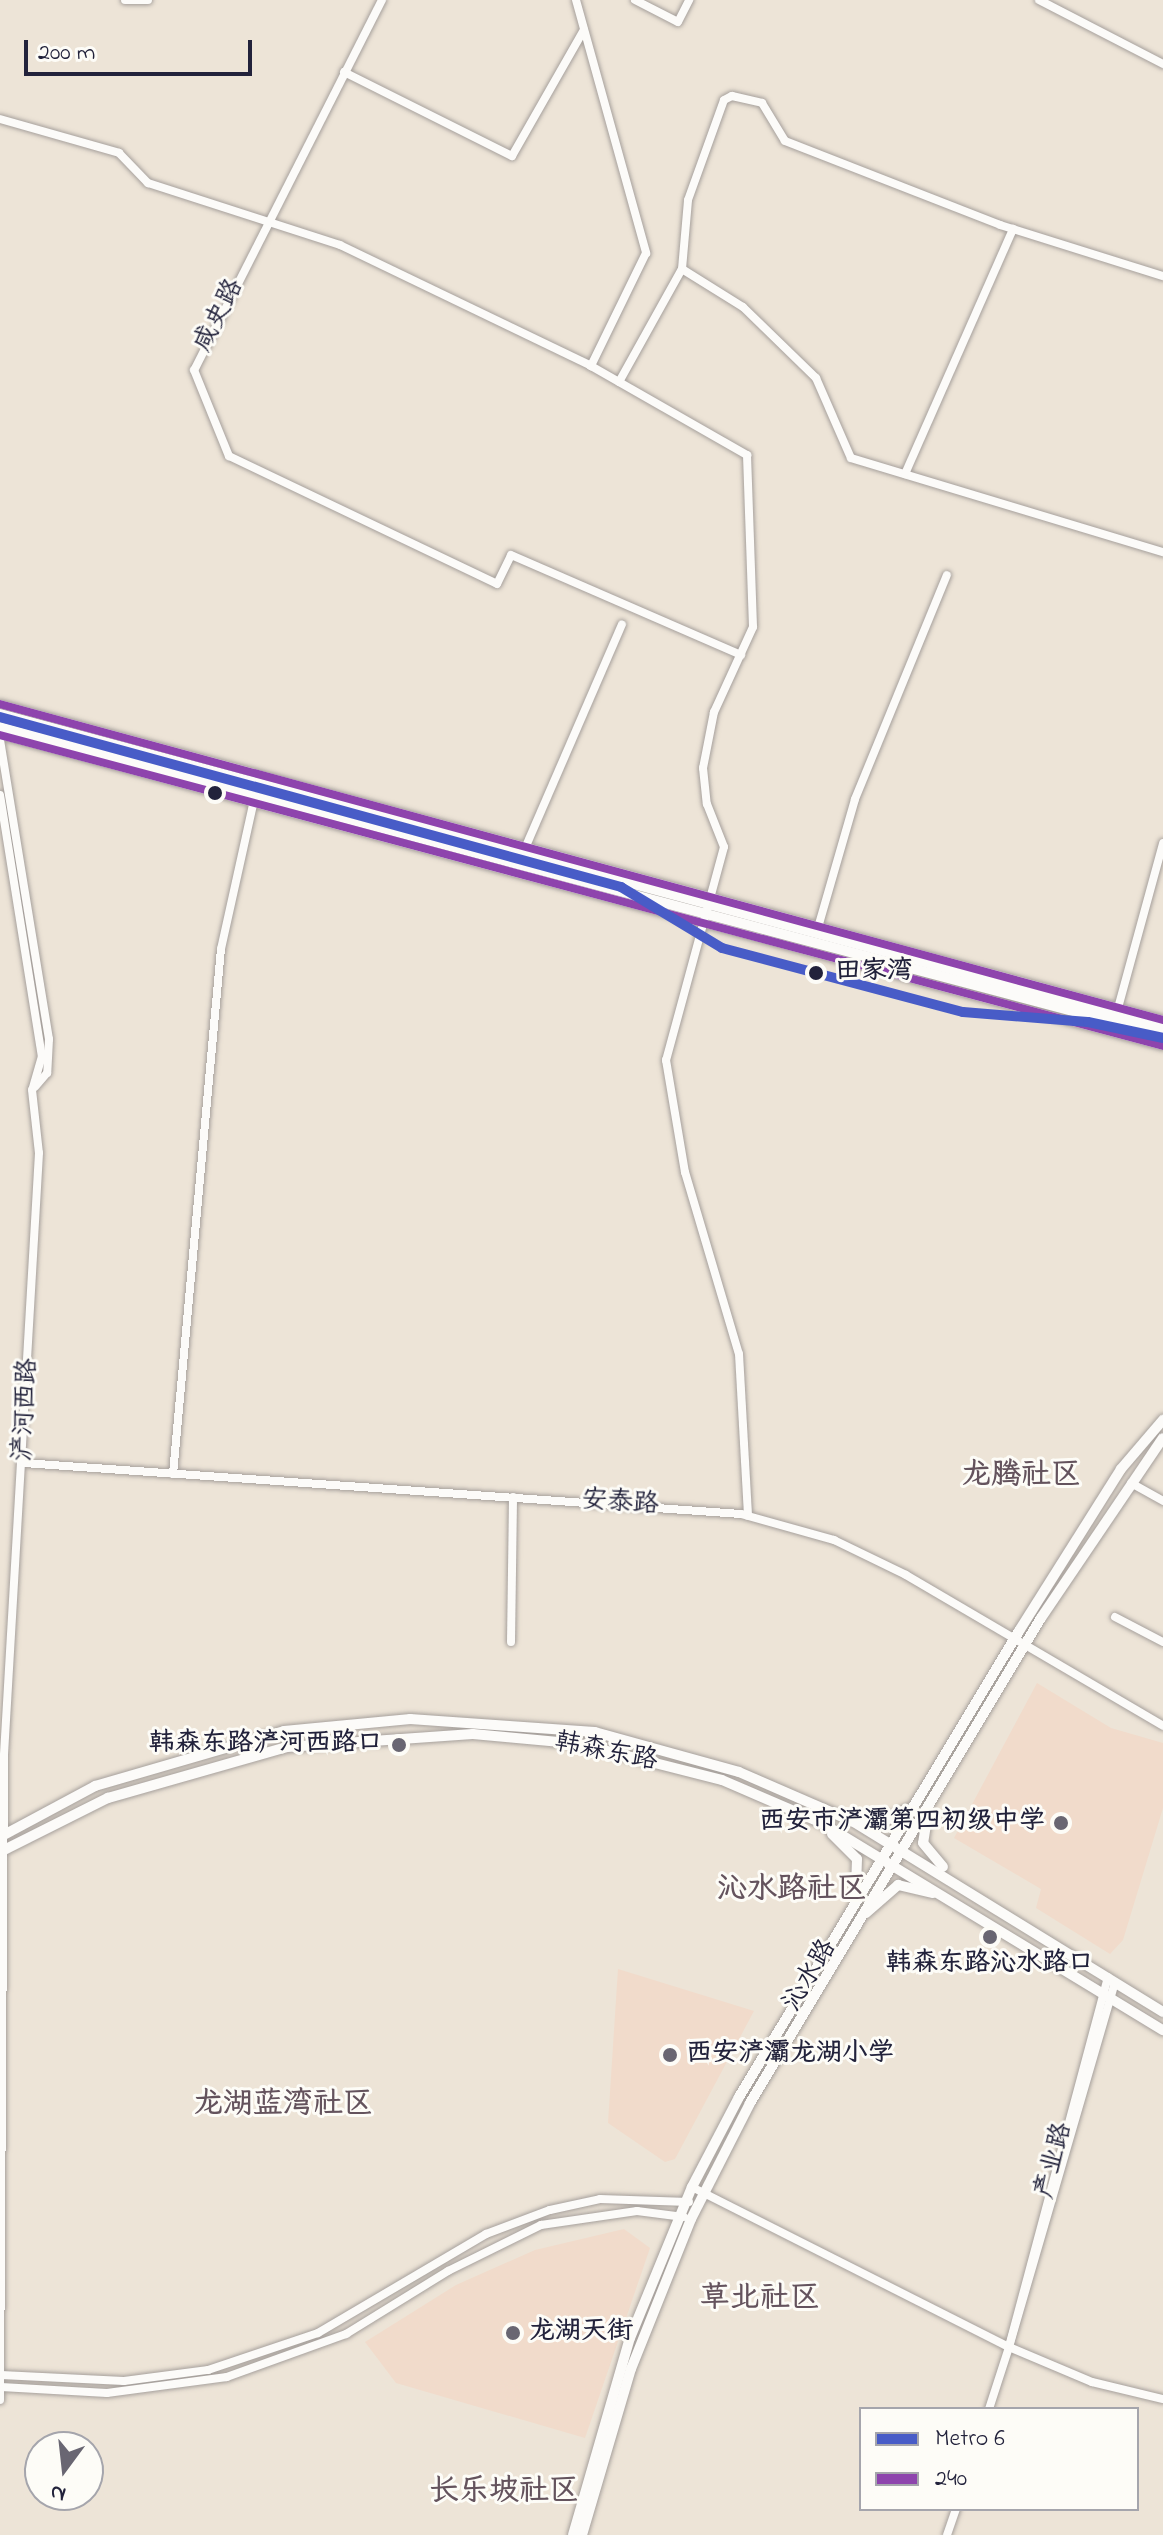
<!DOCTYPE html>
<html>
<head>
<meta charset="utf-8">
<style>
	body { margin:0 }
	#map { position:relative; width:1163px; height:2535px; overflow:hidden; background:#ede4d7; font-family:"Indie Flower","LXGW WenKai TC",sans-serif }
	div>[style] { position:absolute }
	.built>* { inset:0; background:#f1dbcb }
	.roads { filter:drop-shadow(0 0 2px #a6a09c) drop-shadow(0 0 2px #a6a09c) }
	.minor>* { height:8px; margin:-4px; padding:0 4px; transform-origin:4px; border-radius:4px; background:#fcfbf9 }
	.major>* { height:10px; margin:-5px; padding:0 5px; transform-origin:5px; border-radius:5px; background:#fcfbf9 }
	.bus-1>* { height:8px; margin:-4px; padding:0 4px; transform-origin:4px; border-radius:4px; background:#8e44ad }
	.metro-1>* { height:10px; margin:-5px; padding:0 5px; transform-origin:5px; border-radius:5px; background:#485cc7 }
	.dots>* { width:22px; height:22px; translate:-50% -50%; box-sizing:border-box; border:4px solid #fdfcf7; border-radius:50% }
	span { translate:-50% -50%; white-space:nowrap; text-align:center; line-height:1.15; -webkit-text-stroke:6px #fdfcf7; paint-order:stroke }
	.street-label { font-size:26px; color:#22223b }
	.stop-label { font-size:26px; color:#22223b; font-weight:700 }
	.left { translate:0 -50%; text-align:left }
	.poi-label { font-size:26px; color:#22223b; font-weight:700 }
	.right { translate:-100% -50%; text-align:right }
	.quarter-label { font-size:30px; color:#64535d; font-weight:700 }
	.legend { position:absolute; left:859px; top:2407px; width:280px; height:104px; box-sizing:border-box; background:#fdfcf7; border:2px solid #a5a5ac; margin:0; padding:10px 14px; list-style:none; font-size:24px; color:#22223b }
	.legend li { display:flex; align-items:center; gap:16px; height:40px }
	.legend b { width:40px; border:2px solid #a5a5ac }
	.north { position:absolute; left:24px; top:2431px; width:80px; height:80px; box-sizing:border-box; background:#fdfcf7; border:2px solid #a5a5ac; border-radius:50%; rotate:195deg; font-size:22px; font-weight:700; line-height:32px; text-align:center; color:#22223b }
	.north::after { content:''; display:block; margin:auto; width:28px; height:36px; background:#696672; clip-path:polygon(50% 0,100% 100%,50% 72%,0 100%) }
	.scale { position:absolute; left:24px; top:40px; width:228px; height:36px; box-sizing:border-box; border:4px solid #22223b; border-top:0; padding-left:10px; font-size:24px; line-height:28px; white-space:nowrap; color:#22223b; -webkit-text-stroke:6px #fdfcf7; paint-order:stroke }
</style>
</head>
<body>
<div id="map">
	<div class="built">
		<i style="clip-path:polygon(1037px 1683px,1111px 1728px,1163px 1743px,1163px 1808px,1123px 1940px,1110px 1954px,1036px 1908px,1041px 1889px,954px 1838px)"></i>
		<i style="clip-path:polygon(618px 1969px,754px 2011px,675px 2159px,665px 2162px,608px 2123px)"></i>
		<i style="clip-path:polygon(624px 2229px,650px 2248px,585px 2438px,396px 2383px,365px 2342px,456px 2285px,535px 2250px)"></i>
	</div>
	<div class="roads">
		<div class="minor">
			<i style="left:125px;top:0;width:23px"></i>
			<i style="left:382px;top:0;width:415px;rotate:116.9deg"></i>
			<i style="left:194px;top:370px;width:93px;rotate:67.9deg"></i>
			<i style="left:229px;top:456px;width:297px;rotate:25.5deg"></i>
			<i style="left:497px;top:584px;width:32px;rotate:-64deg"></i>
			<i style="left:511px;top:555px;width:251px;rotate:23.5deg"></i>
			<i style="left:576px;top:0;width:263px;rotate:74.5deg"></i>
			<i style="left:646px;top:253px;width:126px;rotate:116deg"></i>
			<i style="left:635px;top:0;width:48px;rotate:27.1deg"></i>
			<i style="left:678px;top:22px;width:25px;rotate:-63deg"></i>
			<i style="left:1039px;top:0;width:140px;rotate:27.3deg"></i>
			<i style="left:344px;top:72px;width:188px;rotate:26.6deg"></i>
			<i style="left:512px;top:156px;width:145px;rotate:-60.3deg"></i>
			<i style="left:0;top:119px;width:124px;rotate:15.9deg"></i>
			<i style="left:119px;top:153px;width:42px;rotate:46deg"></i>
			<i style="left:148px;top:183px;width:202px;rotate:17.9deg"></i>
			<i style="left:340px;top:245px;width:279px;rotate:25.7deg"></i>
			<i style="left:591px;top:366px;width:180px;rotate:29.7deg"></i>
			<i style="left:747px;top:455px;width:172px;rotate:88deg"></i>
			<i style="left:753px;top:627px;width:94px;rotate:114.6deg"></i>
			<i style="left:714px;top:712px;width:57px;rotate:101.1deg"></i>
			<i style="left:703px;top:768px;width:36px;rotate:84deg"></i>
			<i style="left:707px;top:804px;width:46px;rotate:68.4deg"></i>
			<i style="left:724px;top:847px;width:221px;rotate:105.2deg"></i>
			<i style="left:666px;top:1060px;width:114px;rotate:80.4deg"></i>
			<i style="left:685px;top:1172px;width:190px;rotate:73.5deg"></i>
			<i style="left:739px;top:1354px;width:162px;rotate:86.8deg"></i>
			<i style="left:682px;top:269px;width:72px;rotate:31.9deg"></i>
			<i style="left:743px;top:307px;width:102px;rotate:44.2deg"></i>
			<i style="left:816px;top:378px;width:87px;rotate:66.4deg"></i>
			<i style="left:851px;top:458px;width:326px;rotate:16.8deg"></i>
			<i style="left:619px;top:382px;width:129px;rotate:-60.9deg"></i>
			<i style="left:682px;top:269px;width:69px;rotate:-85deg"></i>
			<i style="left:688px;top:200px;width:106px;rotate:-70.2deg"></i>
			<i style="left:724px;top:100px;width:9px;rotate:-27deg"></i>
			<i style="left:732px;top:96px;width:31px;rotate:13deg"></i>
			<i style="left:762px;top:103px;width:44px;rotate:58.8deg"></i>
			<i style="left:785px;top:141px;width:231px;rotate:21.3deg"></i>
			<i style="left:1000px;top:225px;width:171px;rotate:17.4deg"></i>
			<i style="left:905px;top:474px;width:268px;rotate:-66.2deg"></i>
			<i style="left:0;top:704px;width:1205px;rotate:15.2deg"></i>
			<i style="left:0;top:735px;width:1204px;rotate:14.97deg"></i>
			<i style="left:0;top:740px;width:303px;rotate:80.7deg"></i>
			<i style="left:49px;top:1039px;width:34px;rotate:93deg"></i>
			<i style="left:47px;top:1073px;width:18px;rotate:131deg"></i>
			<i style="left:0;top:795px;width:264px;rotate:80.9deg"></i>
			<i style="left:42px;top:1056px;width:35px;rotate:106deg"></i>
			<i style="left:32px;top:1090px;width:63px;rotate:83.7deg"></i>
			<i style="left:39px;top:1153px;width:603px;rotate:93.33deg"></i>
			<i style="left:4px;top:1755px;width:645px;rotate:90.36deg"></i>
			<i style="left:523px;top:853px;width:249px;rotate:-66.6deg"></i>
			<i style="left:817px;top:931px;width:137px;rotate:-73.9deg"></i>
			<i style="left:855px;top:799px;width:242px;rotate:-67.7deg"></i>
			<i style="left:1118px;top:1008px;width:171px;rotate:-74.7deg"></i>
			<i style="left:24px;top:1463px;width:719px;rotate:4.07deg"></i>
			<i style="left:741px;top:1514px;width:97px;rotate:15.6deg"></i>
			<i style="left:834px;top:1540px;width:80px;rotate:25.9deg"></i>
			<i style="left:906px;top:1575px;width:298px;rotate:30.4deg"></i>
			<i style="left:173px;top:1474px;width:527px;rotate:-84.78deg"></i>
			<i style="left:221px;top:949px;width:153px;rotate:-77.5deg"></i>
			<i style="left:1131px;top:1483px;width:37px;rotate:29deg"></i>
			<i style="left:1115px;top:1617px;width:54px;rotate:27.5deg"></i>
			<i style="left:511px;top:1642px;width:145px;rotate:-89.2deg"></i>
			<i style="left:1108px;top:1977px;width:383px;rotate:105deg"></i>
			<i style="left:1009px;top:2347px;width:380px;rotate:-73.8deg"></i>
			<i style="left:692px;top:2187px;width:355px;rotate:26.8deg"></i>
			<i style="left:1009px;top:2347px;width:90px;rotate:22.9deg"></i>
			<i style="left:1092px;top:2382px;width:73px;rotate:13.5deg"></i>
			<i style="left:1px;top:2375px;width:123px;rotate:2.8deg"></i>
			<i style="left:124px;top:2381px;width:85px;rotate:-7.5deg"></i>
			<i style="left:208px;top:2370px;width:116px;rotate:-18.6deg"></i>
			<i style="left:318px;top:2333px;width:195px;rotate:-30.5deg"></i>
			<i style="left:486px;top:2234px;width:68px;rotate:-20.6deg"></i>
			<i style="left:550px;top:2210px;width:51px;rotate:-12.4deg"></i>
			<i style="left:600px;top:2199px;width:89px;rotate:1.9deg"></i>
			<i style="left:1px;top:2387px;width:106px;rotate:3.2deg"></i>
			<i style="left:107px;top:2393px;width:121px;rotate:-7.6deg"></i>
			<i style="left:227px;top:2377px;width:127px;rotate:-19.9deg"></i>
			<i style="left:346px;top:2334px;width:120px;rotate:-31.7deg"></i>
			<i style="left:448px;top:2271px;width:104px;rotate:-26.3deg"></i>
			<i style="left:541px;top:2225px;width:97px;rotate:-8.3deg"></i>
			<i style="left:637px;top:2211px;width:47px;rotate:7.3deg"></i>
			<i style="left:989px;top:2409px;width:65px;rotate:-72.1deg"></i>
			<i style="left:947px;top:2535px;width:28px;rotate:-71deg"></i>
		</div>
		<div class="major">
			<i style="left:0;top:714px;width:1204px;rotate:15.02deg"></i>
			<i style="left:0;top:727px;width:1203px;rotate:14.83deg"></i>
			<i style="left:928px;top:1812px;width:31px;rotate:99deg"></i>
			<i style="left:923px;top:1843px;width:31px;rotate:50deg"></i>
			<i style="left:856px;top:1818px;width:27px;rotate:8deg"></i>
			<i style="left:883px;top:1822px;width:27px;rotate:-28deg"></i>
			<i style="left:832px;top:1834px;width:35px;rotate:45deg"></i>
			<i style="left:857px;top:1859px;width:35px;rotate:92deg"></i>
			<i style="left:0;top:1837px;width:108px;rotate:-28.2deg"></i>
			<i style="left:95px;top:1786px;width:197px;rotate:-16.2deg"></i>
			<i style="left:284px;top:1731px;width:127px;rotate:-5.4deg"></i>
			<i style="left:410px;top:1719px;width:185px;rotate:4deg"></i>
			<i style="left:595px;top:1732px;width:149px;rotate:15.5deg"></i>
			<i style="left:739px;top:1772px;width:125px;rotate:23.5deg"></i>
			<i style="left:854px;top:1822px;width:363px;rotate:31.6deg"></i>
			<i style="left:0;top:1852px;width:121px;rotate:-26.6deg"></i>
			<i style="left:108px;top:1798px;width:186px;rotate:-15.9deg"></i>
			<i style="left:287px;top:1747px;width:186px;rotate:-4deg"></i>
			<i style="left:473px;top:1734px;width:107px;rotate:5.3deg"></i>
			<i style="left:580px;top:1744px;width:146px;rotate:14.2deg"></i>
			<i style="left:722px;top:1780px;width:109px;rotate:23.3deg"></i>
			<i style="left:822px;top:1823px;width:399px;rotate:31.3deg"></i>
			<i style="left:866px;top:1913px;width:43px;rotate:-41.2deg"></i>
			<i style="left:898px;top:1885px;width:36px;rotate:13deg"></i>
			<i style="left:573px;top:2535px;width:205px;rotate:-73.9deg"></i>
			<i style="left:630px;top:2338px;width:163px;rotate:-67.7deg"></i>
			<i style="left:692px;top:2187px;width:102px;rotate:-62.4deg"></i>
			<i style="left:739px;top:2097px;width:544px;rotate:-59deg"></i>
			<i style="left:1019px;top:1631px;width:191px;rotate:-57.8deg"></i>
			<i style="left:1121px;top:1469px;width:65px;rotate:-49.4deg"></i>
			<i style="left:582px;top:2535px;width:173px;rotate:-73.6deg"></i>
			<i style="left:631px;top:2369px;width:162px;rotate:-68.2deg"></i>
			<i style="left:691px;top:2219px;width:130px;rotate:-63deg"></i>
			<i style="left:750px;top:2103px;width:566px;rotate:-59.04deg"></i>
			<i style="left:1041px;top:1618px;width:217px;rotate:-55.9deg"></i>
		</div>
	</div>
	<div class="bus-1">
		<i style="left:0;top:704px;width:1205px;rotate:15.2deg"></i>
		<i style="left:0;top:735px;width:1204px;rotate:14.97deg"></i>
	</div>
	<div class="metro-1">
		<i style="left:0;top:717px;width:644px;rotate:15.31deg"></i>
		<i style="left:621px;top:887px;width:118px;rotate:31.1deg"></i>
		<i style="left:722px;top:948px;width:249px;rotate:14.9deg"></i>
		<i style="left:963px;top:1012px;width:125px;rotate:4.6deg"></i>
		<i style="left:1088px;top:1022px;width:77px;rotate:12deg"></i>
	</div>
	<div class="dots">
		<i style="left:215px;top:793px;background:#22223b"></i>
		<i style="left:816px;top:973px;background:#22223b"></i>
		<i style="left:399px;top:1745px;background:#696672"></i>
		<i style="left:1061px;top:1823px;background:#696672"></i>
		<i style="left:990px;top:1937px;background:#696672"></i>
		<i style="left:670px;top:2055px;background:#696672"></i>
		<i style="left:513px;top:2333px;background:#696672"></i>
	</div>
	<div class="street-label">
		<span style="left:220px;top:316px;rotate:-63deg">咸史路</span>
		<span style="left:27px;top:1410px;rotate:-87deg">浐河西路</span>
		<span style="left:620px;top:1504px;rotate:4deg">安泰路</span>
		<span style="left:606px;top:1753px;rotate:11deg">韩森东路</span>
		<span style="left:811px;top:1976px;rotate:-59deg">沁水路</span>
		<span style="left:1055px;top:2161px;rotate:-75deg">产业路</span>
	</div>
	<div class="stop-label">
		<span class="left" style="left:835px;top:973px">田家湾</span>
	</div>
	<div class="poi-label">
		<span class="right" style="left:383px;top:1745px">韩森东路浐河西路口</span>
		<span class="right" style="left:1045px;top:1823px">西安市浐灞第四初级中学</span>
		<span style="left:990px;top:1965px">韩森东路沁水路口</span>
		<span class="left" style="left:686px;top:2055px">西安浐灞龙湖小学</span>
		<span class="left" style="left:529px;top:2333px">龙湖天街</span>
	</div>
	<div class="quarter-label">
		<span style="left:1021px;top:1476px">龙腾社区</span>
		<span style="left:792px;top:1890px">沁水路社区</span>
		<span style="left:283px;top:2105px">龙湖蓝湾社区</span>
		<span style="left:760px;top:2299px">草北社区</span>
		<span style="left:504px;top:2492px">长乐坡社区</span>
	</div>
	<ul class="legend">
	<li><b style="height:10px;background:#485cc7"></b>Metro 6</li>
	<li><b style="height:10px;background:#8e44ad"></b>240</li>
	</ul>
	<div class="north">N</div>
	<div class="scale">200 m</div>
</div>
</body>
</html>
